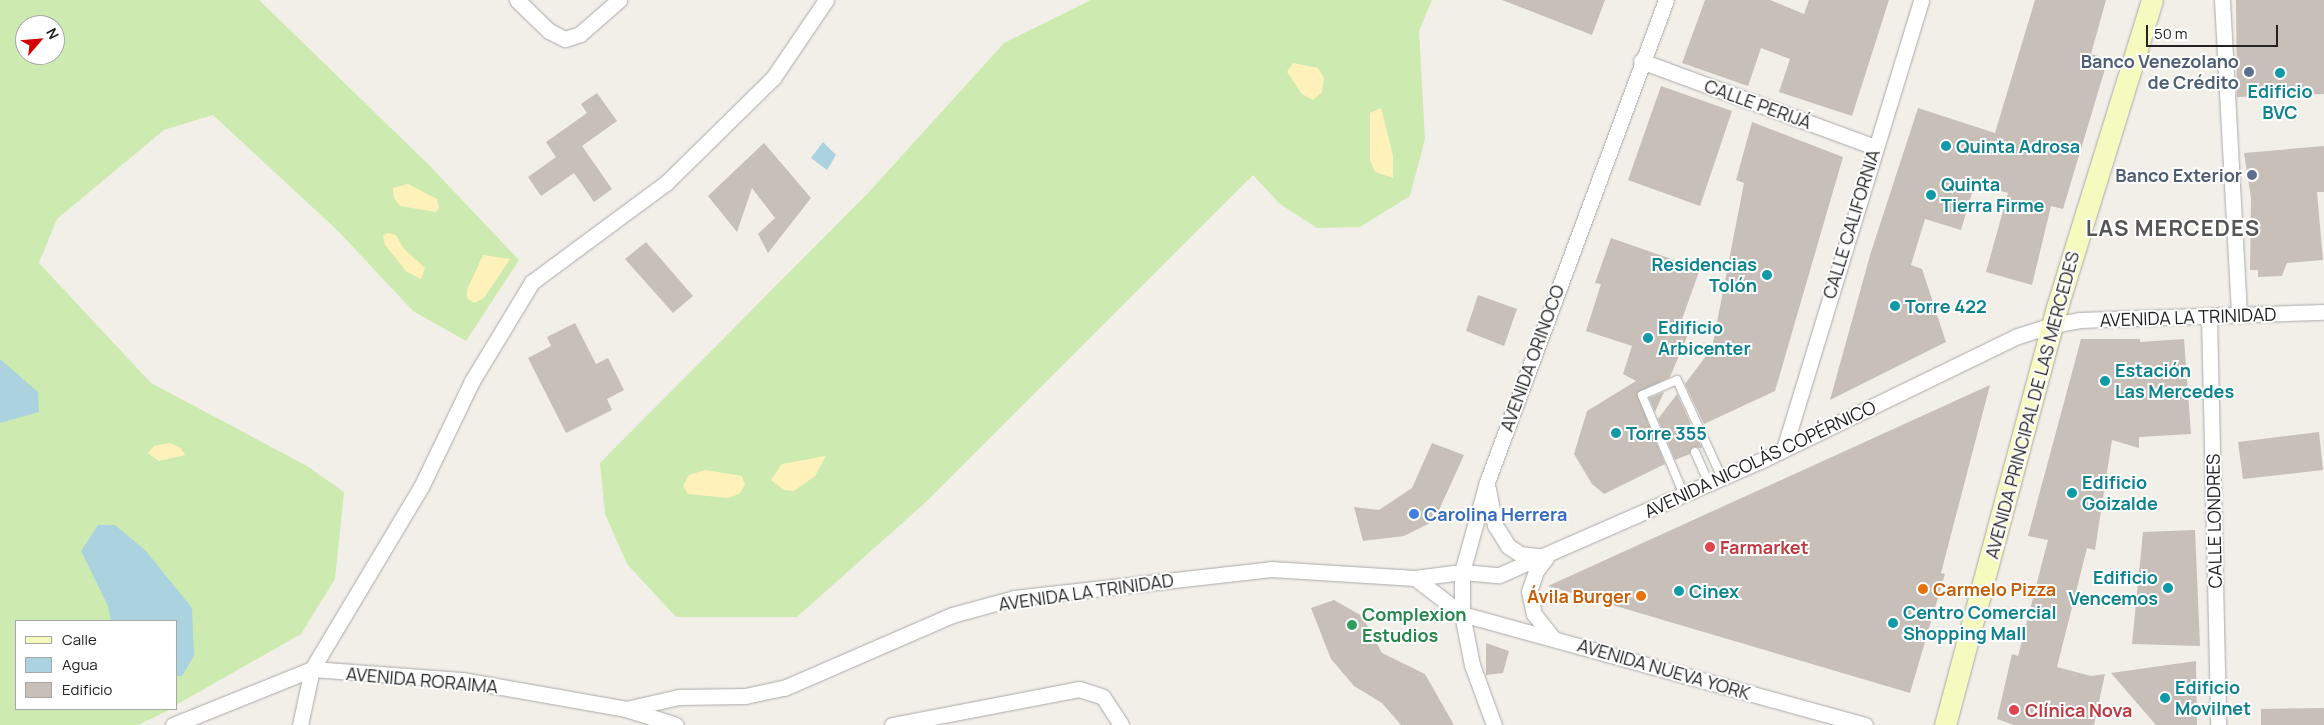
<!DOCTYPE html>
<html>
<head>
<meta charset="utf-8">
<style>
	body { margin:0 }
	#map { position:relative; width:2324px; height:725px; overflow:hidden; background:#f2efe9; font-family:Manrope,sans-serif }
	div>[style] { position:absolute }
	.grass>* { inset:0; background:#cdebb0 }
	.sand>* { inset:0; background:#fff1ba }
	.water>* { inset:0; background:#aad3df }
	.building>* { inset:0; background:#c7bfb8 }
	.roads { filter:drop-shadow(0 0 1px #a9a9a9) drop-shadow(0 0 1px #a9a9a9) }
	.lane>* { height:8px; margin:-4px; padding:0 4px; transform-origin:4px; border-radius:4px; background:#fff }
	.street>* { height:15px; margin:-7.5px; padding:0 7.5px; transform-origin:7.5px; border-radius:7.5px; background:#fff }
	.secondary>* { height:21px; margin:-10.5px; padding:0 10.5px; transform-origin:10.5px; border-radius:10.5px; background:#f7fabf }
	.dots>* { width:14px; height:14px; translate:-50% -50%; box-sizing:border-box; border:2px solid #fff; border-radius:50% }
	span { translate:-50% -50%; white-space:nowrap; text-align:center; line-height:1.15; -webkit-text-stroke:4px #fff; paint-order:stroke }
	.service-label { font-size:18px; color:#4e5e75; font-weight:700 }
	.right { translate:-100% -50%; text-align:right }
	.culture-label { font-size:18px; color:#0d838f; font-weight:700 }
	.left { translate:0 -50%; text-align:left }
	.street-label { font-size:18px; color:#222 }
	.shop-label { font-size:18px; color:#366cbe; font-weight:700 }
	.health-label { font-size:18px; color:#be3a42; font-weight:700 }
	.food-label { font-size:18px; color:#c56008; font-weight:700 }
	.leisure-label { font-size:18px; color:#27864d; font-weight:700 }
	.district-label { font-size:22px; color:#555; font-weight:700; letter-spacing:1px }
	.legend { position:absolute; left:15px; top:620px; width:162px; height:90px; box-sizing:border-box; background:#fff; border:1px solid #a7a7a7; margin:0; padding:6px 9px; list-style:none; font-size:15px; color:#222 }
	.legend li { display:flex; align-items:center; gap:10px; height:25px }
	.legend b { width:25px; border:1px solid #a7a7a7 }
	.north { position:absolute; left:15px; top:15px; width:50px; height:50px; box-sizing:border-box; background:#fff; border:1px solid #a7a7a7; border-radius:50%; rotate:63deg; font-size:14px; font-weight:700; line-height:20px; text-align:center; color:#222 }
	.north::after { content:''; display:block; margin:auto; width:18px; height:22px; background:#d40000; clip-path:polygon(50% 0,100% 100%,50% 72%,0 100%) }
	.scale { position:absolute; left:2146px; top:25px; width:132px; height:22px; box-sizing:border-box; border:2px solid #222; border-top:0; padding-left:6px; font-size:15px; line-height:18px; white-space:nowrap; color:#222; -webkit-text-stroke:4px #fff; paint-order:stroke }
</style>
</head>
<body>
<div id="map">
	<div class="grass">
		<i style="clip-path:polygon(evenodd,0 0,259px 0,428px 164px,519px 260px,466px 341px,413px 311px,338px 231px,213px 115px,164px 130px,57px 219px,39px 263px,151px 383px,307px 466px,344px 492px,335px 579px,301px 634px,176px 705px,176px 621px,16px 621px,16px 709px,171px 709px,138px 725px,0 725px,0 0,25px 25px,55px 25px,55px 55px,25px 55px,25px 25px)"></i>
		<i style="clip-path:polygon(1091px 0,1432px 0,1419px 31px,1425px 139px,1410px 196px,1360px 227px,1317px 228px,1280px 204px,1253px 175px,927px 501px,797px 617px,676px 617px,627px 564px,605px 514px,600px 463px,869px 192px,1004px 43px)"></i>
	</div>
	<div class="sand">
		<i style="clip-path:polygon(1293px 63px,1318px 68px,1324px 78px,1322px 92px,1313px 100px,1302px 94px,1287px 72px)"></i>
		<i style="clip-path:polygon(1381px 108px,1393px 156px,1393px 178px,1375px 172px,1370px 160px,1370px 113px)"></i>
		<i style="clip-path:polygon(408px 184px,437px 199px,439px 208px,436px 212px,400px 206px,394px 198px,393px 188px)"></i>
		<i style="clip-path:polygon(387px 233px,396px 235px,403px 248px,425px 268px,421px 279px,406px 271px,385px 245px,383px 236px)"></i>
		<i style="clip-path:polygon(483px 255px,510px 259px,484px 298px,474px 303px,467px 298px,467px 290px)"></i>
		<i style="clip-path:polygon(170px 443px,181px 448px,185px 455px,159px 461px,148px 453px,154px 446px)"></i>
		<i style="clip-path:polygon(826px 456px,815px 476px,794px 491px,784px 490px,771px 480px,782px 464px)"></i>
		<i style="clip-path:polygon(705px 470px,742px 476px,745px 485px,739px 494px,728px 498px,688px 494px,683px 486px,689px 475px)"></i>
	</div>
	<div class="water">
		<i style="clip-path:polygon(823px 142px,836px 155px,827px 170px,811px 158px)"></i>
		<i style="clip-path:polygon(0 359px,38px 392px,39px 412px,0 423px)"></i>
		<i style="clip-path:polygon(98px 525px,115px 525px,146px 551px,192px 608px,194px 656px,182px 676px,176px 676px,176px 621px,111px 621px,108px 606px,81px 551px)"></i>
	</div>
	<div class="building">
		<i style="clip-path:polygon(1502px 0,1605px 0,1592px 35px)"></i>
		<i style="clip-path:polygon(1705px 0,1770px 0,1804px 14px,1809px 0,1889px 0,1852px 116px,1779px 92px,1790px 59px,1761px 48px,1748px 86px,1682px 63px)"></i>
		<i style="clip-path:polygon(2035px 0,2106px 0,2091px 54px,2108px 59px,2063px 209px,2051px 206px,2032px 285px,1986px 272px,2008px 193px,1975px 183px,1961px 230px,1925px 219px,1911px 265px,1922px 269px,1946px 342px,1830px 400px,1871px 252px,1918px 108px,1995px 133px)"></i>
		<i style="clip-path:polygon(2236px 0,2324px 0,2324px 94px,2237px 97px)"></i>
		<i style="clip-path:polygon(1661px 86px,1732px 111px,1700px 206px,1628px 180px)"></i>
		<i style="clip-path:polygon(597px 93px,617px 121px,582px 146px,612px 189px,594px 202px,574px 173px,541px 196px,528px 177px,556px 157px,546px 142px,587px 113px,581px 104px)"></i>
		<i style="clip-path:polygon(1752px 122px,1843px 157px,1775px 391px,1704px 424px,1685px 384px,1712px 348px,1744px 183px,1736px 180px)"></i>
		<i style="clip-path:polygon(764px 143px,811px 198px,768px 253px,758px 234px,775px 218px,752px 188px,737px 232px,708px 196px)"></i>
		<i style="clip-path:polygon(2324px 146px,2324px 192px,2317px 192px,2323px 260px,2287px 263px,2282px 276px,2258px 277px,2258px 270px,2250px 270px,2251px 198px,2244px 153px)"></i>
		<i style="clip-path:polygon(1611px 238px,1700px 269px,1681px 322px,1692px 325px,1670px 377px,1637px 394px,1665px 464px,1604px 494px,1592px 484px,1574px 454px,1587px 411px,1636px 381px,1623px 374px,1632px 346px,1586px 331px,1601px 284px,1595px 283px)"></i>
		<i style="clip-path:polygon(646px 242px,693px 296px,673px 313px,625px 259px)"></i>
		<i style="clip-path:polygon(1478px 295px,1517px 309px,1504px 346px,1466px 331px)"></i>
		<i style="clip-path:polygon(575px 323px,596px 364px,608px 358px,624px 390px,607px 399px,612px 410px,566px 433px,528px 358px,551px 346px,547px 337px)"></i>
		<i style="clip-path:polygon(2081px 339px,2140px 339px,2140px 342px,2184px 339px,2191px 434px,2139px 437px,2139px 448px,2112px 440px,2095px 550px,2087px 548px,2057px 667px,2091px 676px,2105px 674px,2094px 725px,2014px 725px,1997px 719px,2012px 654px,2018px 656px,2048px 540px,2028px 536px)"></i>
		<i style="clip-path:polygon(1990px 385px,1941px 573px,1945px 574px,1910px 693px,1548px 586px)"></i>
		<i style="clip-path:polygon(1664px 392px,1655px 412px,1649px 398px)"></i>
		<i style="clip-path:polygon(1677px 394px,1702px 448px,1693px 447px,1690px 454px,1675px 460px,1658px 419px)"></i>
		<i style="clip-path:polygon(2319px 432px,2323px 470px,2243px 479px,2238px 442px)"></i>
		<i style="clip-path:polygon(1432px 443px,1464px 455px,1434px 521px,1404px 536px,1363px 541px,1354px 507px,1379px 510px,1412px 488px)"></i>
		<i style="clip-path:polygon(2195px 530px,2200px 646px,2132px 644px,2143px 532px)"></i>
		<i style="clip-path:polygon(1334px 600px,1362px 616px,1382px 653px,1425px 674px,1454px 725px,1401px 725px,1382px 703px,1354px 686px,1331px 659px,1311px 608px)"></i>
		<i style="clip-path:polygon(1486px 643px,1509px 651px,1503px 673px,1486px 675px)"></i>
		<i style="clip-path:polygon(2196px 661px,2197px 725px,2156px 725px,2111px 673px)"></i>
		<i style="clip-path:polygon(2324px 708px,2324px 725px,2261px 725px,2261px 709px)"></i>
	</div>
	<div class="roads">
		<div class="lane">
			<i style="left:1695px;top:452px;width:34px;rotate:66deg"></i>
			<i style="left:1684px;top:495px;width:108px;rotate:-112.8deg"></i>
			<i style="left:1642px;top:395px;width:38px;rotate:-23deg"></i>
			<i style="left:1677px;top:380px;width:108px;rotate:65.3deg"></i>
		</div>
		<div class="street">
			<i style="left:517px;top:0;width:45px;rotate:44.1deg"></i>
			<i style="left:549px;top:31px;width:18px;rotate:27deg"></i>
			<i style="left:565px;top:39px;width:16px;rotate:-18deg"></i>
			<i style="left:580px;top:34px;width:52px;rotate:-41.1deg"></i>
			<i style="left:2222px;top:0;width:315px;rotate:86.9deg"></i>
			<i style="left:1641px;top:61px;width:249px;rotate:20.2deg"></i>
			<i style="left:2209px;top:316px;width:409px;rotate:88.7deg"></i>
			<i style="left:1784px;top:449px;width:469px;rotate:-73deg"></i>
			<i style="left:1488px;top:489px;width:37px;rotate:79deg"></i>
			<i style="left:1495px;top:525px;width:25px;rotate:58deg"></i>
			<i style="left:1508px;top:546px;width:14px;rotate:34deg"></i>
			<i style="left:1520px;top:554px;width:23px;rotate:7deg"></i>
			<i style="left:1546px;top:558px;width:16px;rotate:128deg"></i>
			<i style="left:1536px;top:571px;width:21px;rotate:109deg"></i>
			<i style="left:1529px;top:591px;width:24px;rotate:78deg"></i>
			<i style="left:1534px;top:614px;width:31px;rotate:52deg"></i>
			<i style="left:1415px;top:578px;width:59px;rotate:37.5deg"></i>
			<i style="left:1462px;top:614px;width:418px;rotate:15.4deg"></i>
			<i style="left:626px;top:709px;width:54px;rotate:-12.8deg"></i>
			<i style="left:679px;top:697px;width:66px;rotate:-0.9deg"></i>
			<i style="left:745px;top:696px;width:40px;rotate:-12deg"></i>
			<i style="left:784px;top:688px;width:183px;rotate:-23.5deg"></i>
			<i style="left:952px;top:615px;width:64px;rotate:-15.3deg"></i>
			<i style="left:1014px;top:598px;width:259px;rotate:-6.4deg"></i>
			<i style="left:1271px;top:569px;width:144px;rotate:3.6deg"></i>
			<i style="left:1415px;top:578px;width:47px;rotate:-7.3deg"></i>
			<i style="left:1462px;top:572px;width:37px;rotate:5deg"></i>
			<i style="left:1499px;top:575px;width:283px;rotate:-23.6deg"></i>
			<i style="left:1758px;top:462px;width:289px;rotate:-25.9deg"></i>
			<i style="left:2018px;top:336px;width:36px;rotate:-18deg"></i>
			<i style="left:2052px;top:325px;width:27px;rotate:-10deg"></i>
			<i style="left:2079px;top:320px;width:245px;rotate:-1.9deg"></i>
			<i style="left:173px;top:725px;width:150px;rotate:-21.9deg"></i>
			<i style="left:312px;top:669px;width:150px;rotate:4.2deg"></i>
			<i style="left:462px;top:680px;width:167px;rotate:10deg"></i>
			<i style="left:626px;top:709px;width:52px;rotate:17.7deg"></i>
			<i style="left:300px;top:725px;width:57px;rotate:-77.9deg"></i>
			<i style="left:312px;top:669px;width:212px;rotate:-59.1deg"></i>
			<i style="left:421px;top:487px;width:118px;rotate:-64.3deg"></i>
			<i style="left:472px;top:381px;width:116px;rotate:-58.8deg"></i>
			<i style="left:532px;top:282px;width:167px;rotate:-36.5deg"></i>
			<i style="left:666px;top:183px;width:150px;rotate:-44.5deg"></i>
			<i style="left:773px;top:78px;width:94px;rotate:-55.8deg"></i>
			<i style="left:892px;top:725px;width:190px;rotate:-10.9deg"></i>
			<i style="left:1079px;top:689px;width:25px;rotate:18deg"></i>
			<i style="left:1103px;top:697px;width:33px;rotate:57deg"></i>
			<i style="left:1494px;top:725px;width:64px;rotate:-110.1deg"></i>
			<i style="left:1472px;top:665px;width:52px;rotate:-101.1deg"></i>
			<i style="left:1462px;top:614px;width:42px;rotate:-90deg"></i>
			<i style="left:1462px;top:572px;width:93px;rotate:-74.5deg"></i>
			<i style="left:1487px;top:482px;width:514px;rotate:-69.63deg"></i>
		</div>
		<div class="secondary">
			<i style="left:1945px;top:725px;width:433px;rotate:-75deg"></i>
			<i style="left:2057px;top:307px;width:321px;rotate:-72.8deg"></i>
		</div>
	</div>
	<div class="dots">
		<i style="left:2249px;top:72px;background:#5c6f8a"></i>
		<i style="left:2280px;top:73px;background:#0f9aa8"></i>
		<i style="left:1946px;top:146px;background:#0f9aa8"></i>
		<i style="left:2252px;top:175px;background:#5c6f8a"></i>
		<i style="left:1931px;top:195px;background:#0f9aa8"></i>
		<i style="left:1767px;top:275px;background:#0f9aa8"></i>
		<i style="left:1895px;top:306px;background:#0f9aa8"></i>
		<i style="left:1648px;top:338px;background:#0f9aa8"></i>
		<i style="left:2105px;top:381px;background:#0f9aa8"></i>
		<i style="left:1616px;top:433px;background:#0f9aa8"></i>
		<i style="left:2072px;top:493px;background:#0f9aa8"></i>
		<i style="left:1414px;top:514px;background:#3f7fe0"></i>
		<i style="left:1710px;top:547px;background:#e0444e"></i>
		<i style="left:2168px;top:588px;background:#0f9aa8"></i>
		<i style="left:1923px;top:589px;background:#e8710a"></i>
		<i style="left:1679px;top:591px;background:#0f9aa8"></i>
		<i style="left:1641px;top:596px;background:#e8710a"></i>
		<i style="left:1893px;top:623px;background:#0f9aa8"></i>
		<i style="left:1352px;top:625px;background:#2e9e5b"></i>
		<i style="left:2165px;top:698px;background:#0f9aa8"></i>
		<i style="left:2014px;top:710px;background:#e0444e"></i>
	</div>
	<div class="service-label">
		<span class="right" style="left:2239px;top:72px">Banco Venezolano<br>de Crédito</span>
		<span class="right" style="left:2242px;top:175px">Banco Exterior</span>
	</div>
	<div class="culture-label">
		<span style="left:2280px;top:102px">Edificio<br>BVC</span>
		<span class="left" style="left:1956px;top:146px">Quinta Adrosa</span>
		<span class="left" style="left:1941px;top:195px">Quinta<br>Tierra Firme</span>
		<span class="right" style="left:1757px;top:275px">Residencias<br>Tolón</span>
		<span class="left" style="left:1905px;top:306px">Torre 422</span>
		<span class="left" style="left:1658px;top:338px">Edificio<br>Arbicenter</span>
		<span class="left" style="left:2115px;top:381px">Estación<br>Las Mercedes</span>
		<span class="left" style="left:1626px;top:433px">Torre 355</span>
		<span class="left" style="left:2082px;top:493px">Edificio<br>Goizalde</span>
		<span class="right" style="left:2158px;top:588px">Edificio<br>Vencemos</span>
		<span class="left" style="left:1689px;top:591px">Cinex</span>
		<span class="left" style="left:1903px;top:623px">Centro Comercial<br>Shopping Mall</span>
		<span class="left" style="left:2175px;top:698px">Edificio<br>Movilnet</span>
	</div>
	<div class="street-label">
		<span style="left:1758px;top:104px;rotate:20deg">CALLE PERIJÁ</span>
		<span style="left:1851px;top:224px;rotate:-73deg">CALLE CALIFORNIA</span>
		<span style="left:2188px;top:317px;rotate:-2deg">AVENIDA LA TRINIDAD</span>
		<span style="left:1532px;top:358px;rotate:-70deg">AVENIDA ORINOCO</span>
		<span style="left:2032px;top:405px;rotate:-75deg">AVENIDA PRINCIPAL DE LAS MERCEDES</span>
		<span style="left:1760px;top:459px;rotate:-25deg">AVENIDA NICOLÁS COPÉRNICO</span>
		<span style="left:2214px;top:521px;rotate:-91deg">CALLE LONDRES</span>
		<span style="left:1086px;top:592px;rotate:-8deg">AVENIDA LA TRINIDAD</span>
		<span style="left:1664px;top:669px;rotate:16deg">AVENIDA NUEVA YORK</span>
		<span style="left:422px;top:680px;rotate:5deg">AVENIDA RORAIMA</span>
	</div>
	<div class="shop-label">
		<span class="left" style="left:1424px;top:514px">Carolina Herrera</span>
	</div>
	<div class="health-label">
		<span class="left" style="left:1720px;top:547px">Farmarket</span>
		<span class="left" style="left:2025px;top:710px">Clínica Nova</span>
	</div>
	<div class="food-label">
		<span class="left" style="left:1933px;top:589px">Carmelo Pizza</span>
		<span class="right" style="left:1631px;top:596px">Ávila Burger</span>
	</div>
	<div class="leisure-label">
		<span class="left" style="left:1362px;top:625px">Complexion<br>Estudios</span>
	</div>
	<div class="district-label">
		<span style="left:2173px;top:229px">LAS MERCEDES</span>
	</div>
	<ul class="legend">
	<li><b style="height:6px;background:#f7fabf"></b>Calle</li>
	<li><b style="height:14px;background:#aad3df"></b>Agua</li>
	<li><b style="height:14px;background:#c7bfb8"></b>Edificio</li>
	</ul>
	<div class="north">N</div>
	<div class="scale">50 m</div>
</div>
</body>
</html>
